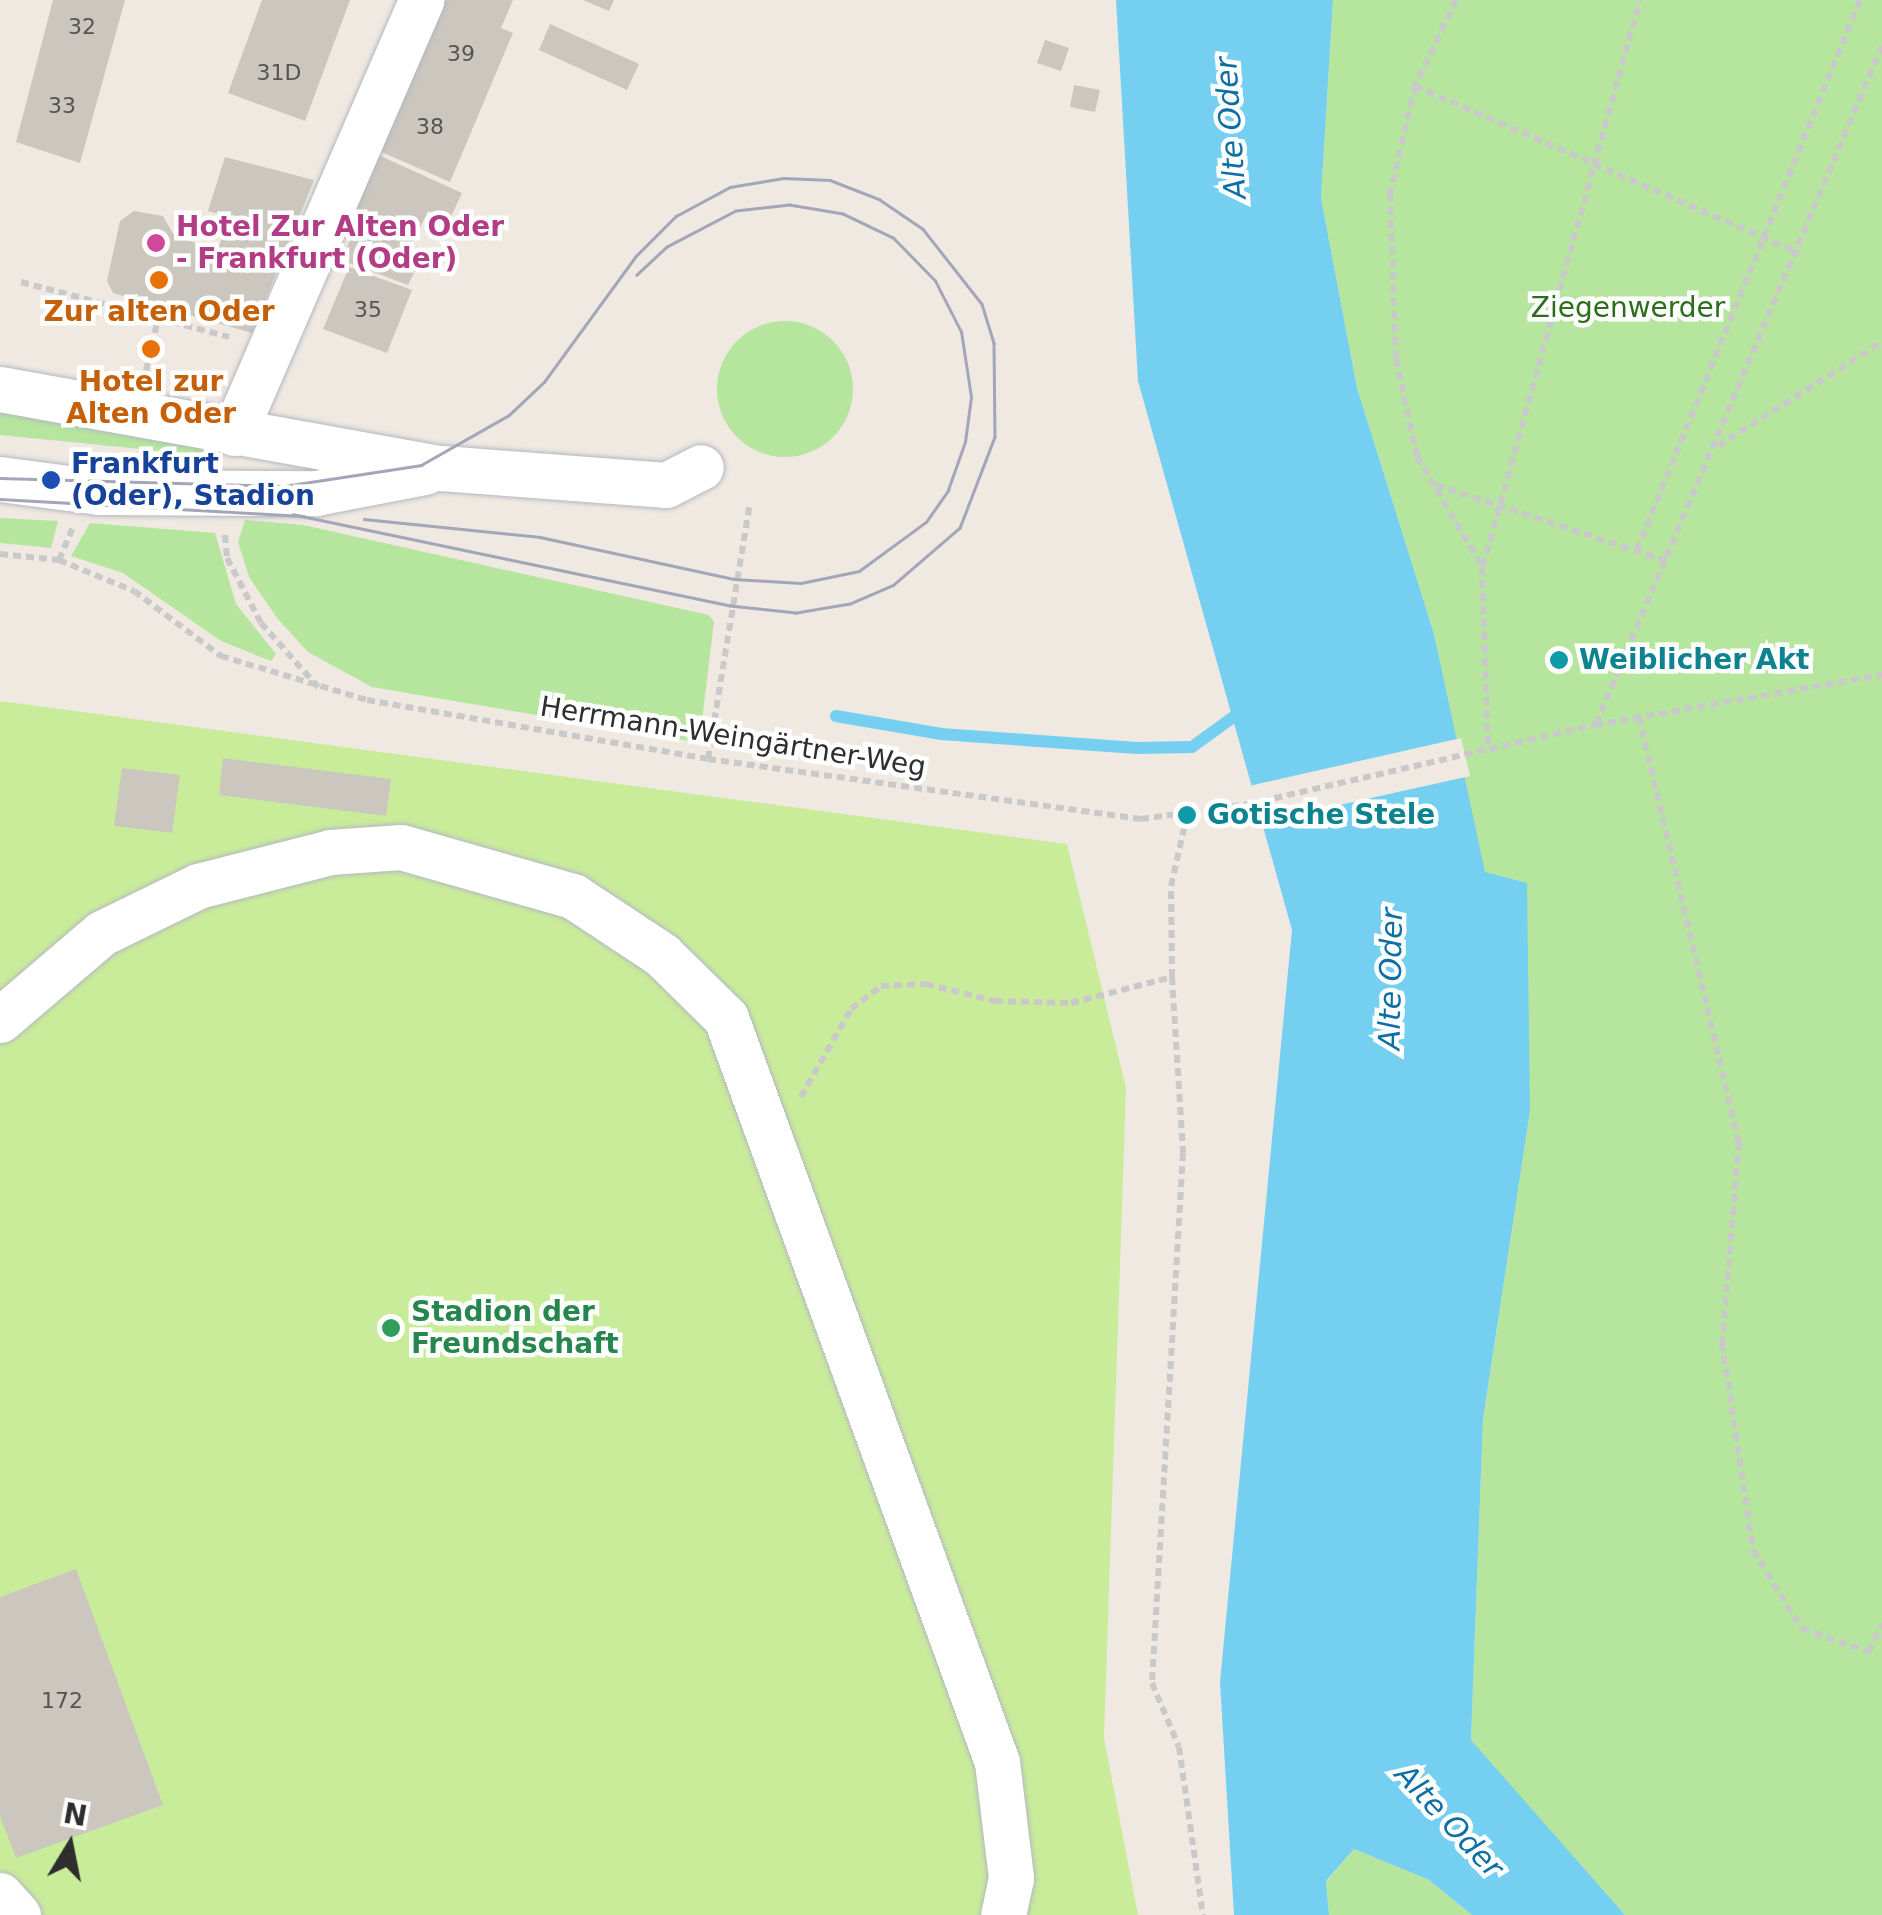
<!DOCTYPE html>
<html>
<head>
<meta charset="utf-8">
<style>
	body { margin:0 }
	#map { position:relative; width:1882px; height:1915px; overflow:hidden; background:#efe9e1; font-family:"DejaVu Sans",sans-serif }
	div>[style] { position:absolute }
	.green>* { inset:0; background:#b6e59e }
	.round { border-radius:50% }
	.pitch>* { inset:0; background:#c9ec9a }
	.water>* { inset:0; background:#75cff0 }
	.pier>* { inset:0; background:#efe9e1 }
	.stream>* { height:12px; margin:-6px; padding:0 6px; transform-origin:6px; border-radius:6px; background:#75cff0 }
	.building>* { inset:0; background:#cbc7bf }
	.path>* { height:6px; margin-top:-3px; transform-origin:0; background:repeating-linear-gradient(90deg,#c9c9c9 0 8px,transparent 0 13px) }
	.roads { filter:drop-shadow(0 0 2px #b4b7c1) drop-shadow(0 0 2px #b4b7c1) }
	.minor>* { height:45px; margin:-22.5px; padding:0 22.5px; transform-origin:22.5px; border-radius:22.5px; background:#fff }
	.tram>* { height:2.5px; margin:-1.25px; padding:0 1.25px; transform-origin:1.25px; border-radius:1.25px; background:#a3a6b8 }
	.dots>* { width:28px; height:28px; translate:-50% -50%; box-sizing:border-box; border:5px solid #fff; border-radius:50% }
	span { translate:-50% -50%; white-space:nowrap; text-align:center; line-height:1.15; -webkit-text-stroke:9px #fff; paint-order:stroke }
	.number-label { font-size:22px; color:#555452 }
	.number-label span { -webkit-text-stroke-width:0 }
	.hotel-label { font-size:28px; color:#b23c85; font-weight:700 }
	.left { translate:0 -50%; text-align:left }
	.park-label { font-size:28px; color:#2c6e1b }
	.food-label { font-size:28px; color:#c56008; font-weight:700 }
	.transit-label { font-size:28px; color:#164399; font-weight:700 }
	.culture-label { font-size:28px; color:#0d838f; font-weight:700 }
	.street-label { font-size:28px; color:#2e2e2e }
	.leisure-label { font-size:28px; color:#27864d; font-weight:700 }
	.water-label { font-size:30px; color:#0d6fa3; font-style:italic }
	.north { position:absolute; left:20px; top:1795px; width:100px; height:100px; -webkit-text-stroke:8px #fff; paint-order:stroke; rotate:10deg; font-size:28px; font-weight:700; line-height:40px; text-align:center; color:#2e2e2e }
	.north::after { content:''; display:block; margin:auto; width:35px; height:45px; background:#2e2e2e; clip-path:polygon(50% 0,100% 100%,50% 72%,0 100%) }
</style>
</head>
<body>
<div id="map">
	<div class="green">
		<i style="clip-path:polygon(1333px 0,1882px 0,1882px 1915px,1625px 1915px,1471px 1741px,1483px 1419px,1530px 1111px,1434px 634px,1357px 388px,1321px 198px)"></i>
		<i class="round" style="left:717px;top:321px;width:136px;height:136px"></i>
		<i style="clip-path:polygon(0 410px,209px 447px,221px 457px,0 435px)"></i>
		<i style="clip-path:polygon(0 518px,58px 521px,51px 548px,0 543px)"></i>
		<i style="clip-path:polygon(245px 520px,303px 525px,709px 615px,714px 622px,700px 737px,695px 742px,372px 687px,308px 652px,277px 618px,249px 577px,238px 542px)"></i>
		<i style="clip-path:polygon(90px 523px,215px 533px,236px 604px,276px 654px,271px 661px,221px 641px,123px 573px,71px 556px)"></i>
		<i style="clip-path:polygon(1354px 1849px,1429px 1880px,1472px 1915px,1329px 1915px,1326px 1882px)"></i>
	</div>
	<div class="pitch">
		<i style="clip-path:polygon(0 701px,1067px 844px,1126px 1088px,1104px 1738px,1138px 1915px,0 1915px)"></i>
	</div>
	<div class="water">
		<i style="clip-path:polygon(1116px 0,1333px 0,1321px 198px,1357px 388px,1434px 634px,1485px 872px,1527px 883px,1530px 1111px,1483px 1419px,1471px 1740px,1625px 1915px,1472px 1915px,1429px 1880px,1354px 1849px,1326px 1881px,1329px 1915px,1234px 1915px,1220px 1682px,1292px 930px,1138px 381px)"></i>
	</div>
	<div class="pier">
		<i style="clip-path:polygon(1461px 738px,1470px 776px,1259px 823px,1249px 786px)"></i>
	</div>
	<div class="stream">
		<i style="left:836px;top:716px;width:107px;rotate:9.7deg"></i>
		<i style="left:941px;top:734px;width:196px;rotate:4.1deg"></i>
		<i style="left:1136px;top:748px;width:56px;rotate:-1deg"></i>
		<i style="left:1192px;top:747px;width:54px;rotate:-36deg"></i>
	</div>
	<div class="building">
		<i style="clip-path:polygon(53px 0,125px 0,80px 163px,16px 142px)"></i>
		<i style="clip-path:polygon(262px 0,350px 0,305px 121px,228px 93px)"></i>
		<i style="clip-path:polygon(441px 0,513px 0,501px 28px,513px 33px,450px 182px,377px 150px)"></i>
		<i style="clip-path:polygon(583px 0,614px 0,609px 11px)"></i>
		<i style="clip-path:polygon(550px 24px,639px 64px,627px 90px,539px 50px)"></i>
		<i style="clip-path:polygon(1045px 40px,1069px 48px,1061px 71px,1037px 63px)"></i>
		<i style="clip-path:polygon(1074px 85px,1100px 90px,1095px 112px,1070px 107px)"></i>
		<i style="clip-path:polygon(376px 154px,462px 193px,449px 221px,428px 211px,404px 261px,417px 267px,408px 285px,341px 260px,351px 238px,342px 234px)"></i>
		<i style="clip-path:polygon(225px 157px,314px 180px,252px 333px,113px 293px,107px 281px,120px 221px,134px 211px,163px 216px,175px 237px,218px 249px,229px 217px,208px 211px)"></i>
		<i style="clip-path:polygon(349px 267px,412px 290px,387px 353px,323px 329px)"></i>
		<i style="clip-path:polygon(223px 758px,391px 779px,386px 816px,219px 795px)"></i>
		<i style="clip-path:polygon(122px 768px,180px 775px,172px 833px,114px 826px)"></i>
		<i style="clip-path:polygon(76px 1569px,163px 1805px,16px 1858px,0 1816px,0 1597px)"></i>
	</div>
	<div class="path">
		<i style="left:1456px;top:0;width:95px;rotate:115.5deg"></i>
		<i style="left:1415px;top:86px;width:111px;rotate:103deg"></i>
		<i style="left:1390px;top:194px;width:165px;rotate:87.9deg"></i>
		<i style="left:1396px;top:359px;width:99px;rotate:77.8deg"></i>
		<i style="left:1417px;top:456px;width:129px;rotate:59.6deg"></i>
		<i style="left:1482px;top:567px;width:183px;rotate:88.1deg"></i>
		<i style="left:1415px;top:86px;width:419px;rotate:23.5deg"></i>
		<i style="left:21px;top:282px;width:215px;rotate:14.8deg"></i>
		<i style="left:146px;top:371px;width:54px;rotate:-77.2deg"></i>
		<i style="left:1718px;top:446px;width:194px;rotate:-32.4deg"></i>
		<i style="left:1436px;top:485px;width:243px;rotate:18.2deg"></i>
		<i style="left:225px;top:535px;width:23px;rotate:85deg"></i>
		<i style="left:227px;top:558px;width:73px;rotate:62.4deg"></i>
		<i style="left:261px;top:623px;width:86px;rotate:48.3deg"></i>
		<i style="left:1637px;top:550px;width:593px;rotate:-67.93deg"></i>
		<i style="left:0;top:554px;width:59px;rotate:5.8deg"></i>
		<i style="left:59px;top:560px;width:81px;rotate:22.5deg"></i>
		<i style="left:134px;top:591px;width:109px;rotate:36.8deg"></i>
		<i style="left:221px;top:656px;width:152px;rotate:16.8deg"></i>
		<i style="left:367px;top:700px;width:346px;rotate:9.8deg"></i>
		<i style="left:708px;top:759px;width:437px;rotate:7.9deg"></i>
		<i style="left:1141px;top:819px;width:109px;rotate:-7.9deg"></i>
		<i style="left:1249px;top:804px;width:355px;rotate:-12.9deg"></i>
		<i style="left:1595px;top:725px;width:291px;rotate:-9.9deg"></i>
		<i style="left:59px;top:560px;width:34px;rotate:-67deg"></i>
		<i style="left:1483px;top:566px;width:587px;rotate:-74.5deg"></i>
		<i style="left:1639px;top:717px;width:437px;rotate:76.8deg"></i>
		<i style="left:1739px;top:1142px;width:202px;rotate:94.8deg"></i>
		<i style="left:1722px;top:1343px;width:209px;rotate:81.5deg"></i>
		<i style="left:1753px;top:1550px;width:93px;rotate:58.2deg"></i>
		<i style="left:1802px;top:1629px;width:71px;rotate:18.9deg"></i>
		<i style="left:1869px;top:1652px;width:31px;rotate:-65deg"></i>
		<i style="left:1596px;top:724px;width:736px;rotate:-67.13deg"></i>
		<i style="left:708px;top:759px;width:260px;rotate:-80.7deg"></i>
		<i style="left:1172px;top:977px;width:176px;rotate:86.4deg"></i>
		<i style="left:1183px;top:1153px;width:531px;rotate:93.35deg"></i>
		<i style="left:1152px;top:1683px;width:69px;rotate:67.1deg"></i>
		<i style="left:1179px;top:1747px;width:170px;rotate:81.9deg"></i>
		<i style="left:801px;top:1097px;width:101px;rotate:-60.4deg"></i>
		<i style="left:851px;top:1009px;width:38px;rotate:-37deg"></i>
		<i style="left:881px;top:986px;width:45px;rotate:-2.5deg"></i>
		<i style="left:926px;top:984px;width:71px;rotate:13.8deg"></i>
		<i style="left:995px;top:1001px;width:76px;rotate:1.5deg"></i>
		<i style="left:1071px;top:1003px;width:104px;rotate:-14.4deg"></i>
		<i style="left:1172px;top:977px;width:91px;rotate:-90.6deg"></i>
		<i style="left:1171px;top:886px;width:73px;rotate:-77.3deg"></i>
	</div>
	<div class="roads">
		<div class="minor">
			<i style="left:0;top:389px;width:448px;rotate:10.2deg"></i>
			<i style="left:441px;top:468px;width:226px;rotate:4.3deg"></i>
			<i style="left:666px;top:485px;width:39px;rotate:-27deg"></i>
			<i style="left:234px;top:433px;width:472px;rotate:-66.6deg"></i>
			<i style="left:0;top:479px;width:100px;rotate:7.5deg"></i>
			<i style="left:99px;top:492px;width:217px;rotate:0.3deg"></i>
			<i style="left:316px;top:493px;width:111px;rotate:-10.9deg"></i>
			<i style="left:0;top:1020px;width:134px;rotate:-40.5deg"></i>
			<i style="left:102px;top:933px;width:107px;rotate:-26.1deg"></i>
			<i style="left:198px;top:886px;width:136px;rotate:-14.4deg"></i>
			<i style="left:330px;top:852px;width:71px;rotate:-4deg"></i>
			<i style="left:401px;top:847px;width:179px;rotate:15.9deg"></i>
			<i style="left:573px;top:896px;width:107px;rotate:33.5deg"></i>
			<i style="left:662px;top:955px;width:90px;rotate:44.5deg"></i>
			<i style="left:726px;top:1018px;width:792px;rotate:69.99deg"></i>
			<i style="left:997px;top:1762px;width:117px;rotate:83.1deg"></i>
			<i style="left:1011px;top:1878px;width:38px;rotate:102deg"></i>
			<i style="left:0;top:1895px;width:27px;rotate:48deg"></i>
		</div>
	</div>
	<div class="tram">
		<i style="left:0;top:478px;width:284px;rotate:1.6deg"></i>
		<i style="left:284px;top:486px;width:139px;rotate:-8.7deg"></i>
		<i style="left:421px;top:465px;width:101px;rotate:-29.6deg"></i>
		<i style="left:509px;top:415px;width:48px;rotate:-43.3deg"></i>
		<i style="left:544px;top:382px;width:155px;rotate:-53.9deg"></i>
		<i style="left:635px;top:257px;width:58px;rotate:-45deg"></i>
		<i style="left:676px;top:216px;width:61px;rotate:-28.2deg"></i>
		<i style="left:730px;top:187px;width:54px;rotate:-9.6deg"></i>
		<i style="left:783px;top:178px;width:47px;rotate:2.4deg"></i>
		<i style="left:830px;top:180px;width:53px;rotate:21.2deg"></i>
		<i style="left:879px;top:199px;width:53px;rotate:34.3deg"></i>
		<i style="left:923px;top:229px;width:95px;rotate:51.8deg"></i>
		<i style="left:982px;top:304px;width:41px;rotate:72.9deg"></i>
		<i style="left:994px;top:343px;width:94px;rotate:89.4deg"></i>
		<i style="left:995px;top:437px;width:97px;rotate:111deg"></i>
		<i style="left:960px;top:528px;width:87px;rotate:139.2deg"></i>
		<i style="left:894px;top:585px;width:48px;rotate:156.6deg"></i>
		<i style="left:850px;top:604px;width:55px;rotate:170.5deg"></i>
		<i style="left:796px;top:613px;width:66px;rotate:-173.9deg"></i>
		<i style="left:730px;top:606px;width:446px;rotate:-168.2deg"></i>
		<i style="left:0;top:499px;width:304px;rotate:3.2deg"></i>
		<i style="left:364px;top:519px;width:177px;rotate:5.8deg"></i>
		<i style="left:540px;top:537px;width:198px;rotate:12.2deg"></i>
		<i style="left:734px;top:579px;width:67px;rotate:3.4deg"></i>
		<i style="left:801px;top:583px;width:59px;rotate:-11.7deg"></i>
		<i style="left:859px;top:571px;width:83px;rotate:-36.2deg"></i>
		<i style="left:926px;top:522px;width:39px;rotate:-55deg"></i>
		<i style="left:948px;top:490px;width:51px;rotate:-70.5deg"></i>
		<i style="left:965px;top:442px;width:45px;rotate:-82.4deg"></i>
		<i style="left:971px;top:397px;width:66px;rotate:-98.7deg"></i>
		<i style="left:961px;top:332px;width:57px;rotate:-117deg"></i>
		<i style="left:935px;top:281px;width:60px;rotate:-134.3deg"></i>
		<i style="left:893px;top:238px;width:55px;rotate:-154.4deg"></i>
		<i style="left:843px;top:214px;width:54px;rotate:-170.4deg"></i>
		<i style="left:790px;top:205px;width:54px;rotate:173.7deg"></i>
		<i style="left:736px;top:211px;width:78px;rotate:152.4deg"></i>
		<i style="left:667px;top:247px;width:41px;rotate:137deg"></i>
	</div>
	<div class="dots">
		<i style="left:156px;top:243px;background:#d1479c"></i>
		<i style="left:159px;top:280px;background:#e8710a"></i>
		<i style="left:151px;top:349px;background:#e8710a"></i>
		<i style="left:51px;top:480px;background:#1a4fb4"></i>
		<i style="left:1559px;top:660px;background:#0f9aa8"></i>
		<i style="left:1187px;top:815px;background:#0f9aa8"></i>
		<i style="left:391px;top:1328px;background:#2e9e5b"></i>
	</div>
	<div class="number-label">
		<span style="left:82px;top:27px">32</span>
		<span style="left:461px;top:54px">39</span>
		<span style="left:279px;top:73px">31D</span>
		<span style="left:62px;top:106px">33</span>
		<span style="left:430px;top:127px">38</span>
		<span style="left:368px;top:310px">35</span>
		<span style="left:62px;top:1701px">172</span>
	</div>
	<div class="hotel-label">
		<span class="left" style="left:176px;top:243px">Hotel Zur Alten Oder<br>- Frankfurt (Oder)</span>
	</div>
	<div class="park-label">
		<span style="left:1628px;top:308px">Ziegenwerder</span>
	</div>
	<div class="food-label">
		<span style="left:159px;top:312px">Zur alten Oder</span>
		<span style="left:151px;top:398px">Hotel zur<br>Alten Oder</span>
	</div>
	<div class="transit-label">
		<span class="left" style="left:71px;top:480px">Frankfurt<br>(Oder), Stadion</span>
	</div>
	<div class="culture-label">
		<span class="left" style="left:1579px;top:660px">Weiblicher Akt</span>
		<span class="left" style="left:1207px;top:815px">Gotische Stele</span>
	</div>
	<div class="street-label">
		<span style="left:733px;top:737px;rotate:9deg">Herrmann-Weingärtner-Weg</span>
	</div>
	<div class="leisure-label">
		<span class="left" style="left:411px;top:1328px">Stadion der<br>Freundschaft</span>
	</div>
	<div class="water-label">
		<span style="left:1231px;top:128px;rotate:-94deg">Alte Oder</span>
		<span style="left:1391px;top:979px;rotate:-89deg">Alte Oder</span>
		<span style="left:1449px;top:1821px;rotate:47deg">Alte Oder</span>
	</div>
	<div class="north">N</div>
</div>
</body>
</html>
